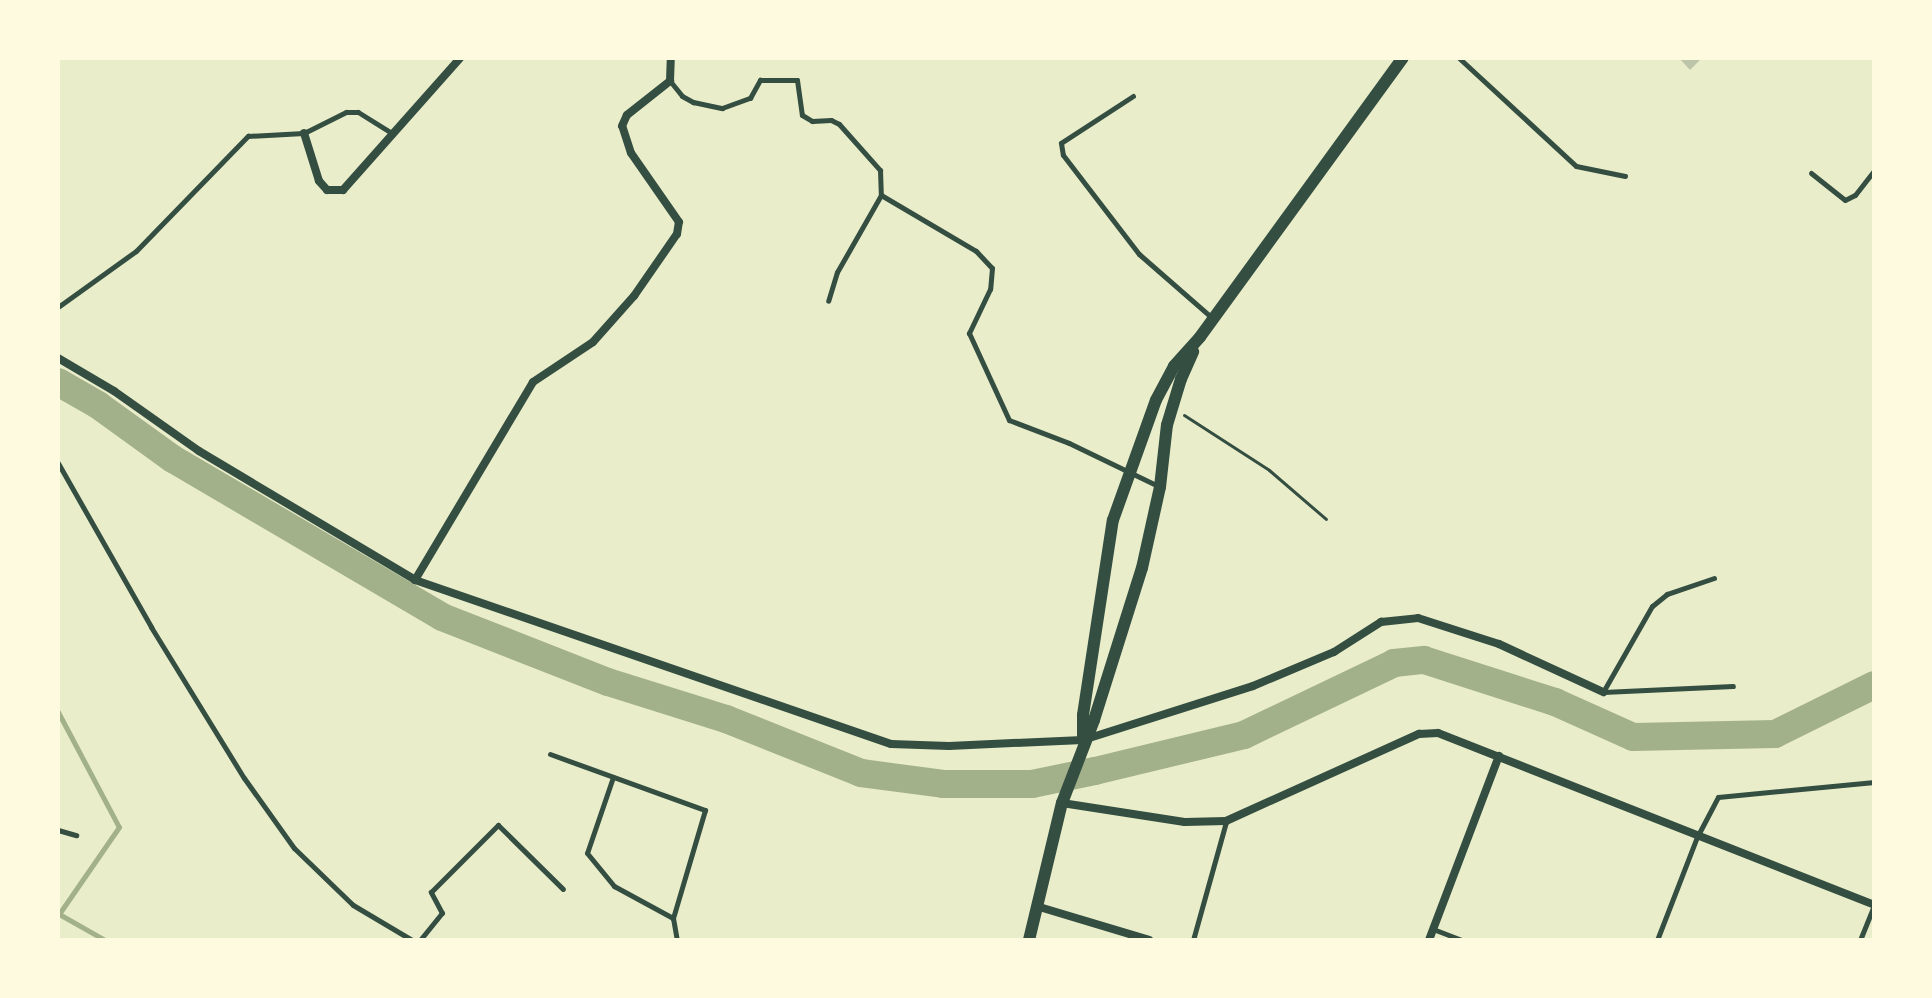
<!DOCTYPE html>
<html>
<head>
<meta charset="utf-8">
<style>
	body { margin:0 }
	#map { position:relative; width:1932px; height:998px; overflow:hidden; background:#e9edc9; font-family:"Work Sans",sans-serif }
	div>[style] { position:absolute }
	.stream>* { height:5px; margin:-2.5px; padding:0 2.5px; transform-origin:2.5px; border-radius:2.5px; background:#a3b18a }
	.river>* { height:28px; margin:-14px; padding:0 14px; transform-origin:14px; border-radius:14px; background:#a3b18a }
	.building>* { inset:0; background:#bcc5a7 }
	.path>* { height:3px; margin:-1.5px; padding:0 1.5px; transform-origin:1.5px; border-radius:1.5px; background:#344e41 }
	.service>* { height:5px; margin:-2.5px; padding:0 2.5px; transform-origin:2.5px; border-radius:2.5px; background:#344e41 }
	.minor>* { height:8px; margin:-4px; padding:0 4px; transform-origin:4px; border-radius:4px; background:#344e41 }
	.tertiary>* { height:12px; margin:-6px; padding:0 6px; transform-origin:6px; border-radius:6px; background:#344e41 }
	span { translate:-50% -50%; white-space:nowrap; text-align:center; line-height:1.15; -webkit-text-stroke:6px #fefae0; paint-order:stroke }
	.frame { position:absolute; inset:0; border:60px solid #fefae0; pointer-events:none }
</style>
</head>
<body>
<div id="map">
	<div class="stream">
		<i style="left:58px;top:712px;width:130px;rotate:62.1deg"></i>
		<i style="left:119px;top:827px;width:106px;rotate:124.6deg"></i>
		<i style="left:59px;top:914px;width:53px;rotate:29.5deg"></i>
	</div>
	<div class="river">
		<i style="left:58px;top:382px;width:46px;rotate:29.9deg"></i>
		<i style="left:98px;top:405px;width:92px;rotate:35.8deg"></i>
		<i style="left:173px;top:459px;width:312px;rotate:30.4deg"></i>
		<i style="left:442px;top:617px;width:178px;rotate:21.4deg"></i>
		<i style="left:608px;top:682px;width:124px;rotate:17.4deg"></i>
		<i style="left:726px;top:719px;width:145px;rotate:21.8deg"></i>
		<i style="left:861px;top:773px;width:83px;rotate:7.6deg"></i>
		<i style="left:943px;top:784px;width:89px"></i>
		<i style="left:1032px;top:784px;width:64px;rotate:-11.7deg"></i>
		<i style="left:1095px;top:771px;width:153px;rotate:-13.6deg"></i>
		<i style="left:1244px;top:735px;width:166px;rotate:-25.6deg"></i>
		<i style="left:1394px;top:663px;width:30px;rotate:-6deg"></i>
		<i style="left:1424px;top:660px;width:138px;rotate:17.8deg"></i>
		<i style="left:1555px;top:702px;width:85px;rotate:24.2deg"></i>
		<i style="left:1633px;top:737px;width:142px;rotate:-1.2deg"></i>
		<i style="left:1775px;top:734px;width:110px;rotate:-26.3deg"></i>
	</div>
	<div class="building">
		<i style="clip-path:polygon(1679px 58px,1702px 58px,1690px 70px)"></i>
	</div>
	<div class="path">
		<i style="left:1184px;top:415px;width:101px;rotate:32.9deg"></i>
		<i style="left:1269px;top:470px;width:75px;rotate:40.7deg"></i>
	</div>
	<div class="service">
		<i style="left:1459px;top:58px;width:159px;rotate:42.7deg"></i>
		<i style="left:1576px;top:166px;width:50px;rotate:11.5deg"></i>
		<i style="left:670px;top:81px;width:19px;rotate:51deg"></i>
		<i style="left:682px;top:96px;width:13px;rotate:29deg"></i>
		<i style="left:693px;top:102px;width:30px;rotate:12deg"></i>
		<i style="left:722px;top:108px;width:30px;rotate:-20deg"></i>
		<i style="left:750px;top:98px;width:21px;rotate:-61deg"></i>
		<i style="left:760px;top:80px;width:37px"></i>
		<i style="left:797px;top:80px;width:35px;rotate:82deg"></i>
		<i style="left:802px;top:115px;width:12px;rotate:31deg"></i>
		<i style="left:812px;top:121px;width:19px;rotate:-3deg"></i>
		<i style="left:831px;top:120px;width:9px;rotate:27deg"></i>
		<i style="left:839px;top:124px;width:62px;rotate:48.3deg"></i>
		<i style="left:880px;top:170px;width:25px;rotate:88deg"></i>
		<i style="left:881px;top:195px;width:89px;rotate:119.7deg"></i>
		<i style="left:837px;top:272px;width:30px;rotate:107deg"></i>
		<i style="left:1133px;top:96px;width:86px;rotate:146.9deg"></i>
		<i style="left:1061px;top:143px;width:12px;rotate:81deg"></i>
		<i style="left:1063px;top:155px;width:125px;rotate:52.5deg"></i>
		<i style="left:1139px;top:254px;width:96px;rotate:41.2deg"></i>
		<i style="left:1811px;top:173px;width:43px;rotate:38.5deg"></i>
		<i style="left:1845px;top:200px;width:11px;rotate:-27deg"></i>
		<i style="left:1855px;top:195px;width:31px;rotate:-52deg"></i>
		<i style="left:881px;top:195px;width:110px;rotate:30.5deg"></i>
		<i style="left:976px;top:251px;width:23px;rotate:47deg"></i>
		<i style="left:992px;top:268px;width:21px;rotate:95deg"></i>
		<i style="left:990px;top:289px;width:49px;rotate:115.5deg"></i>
		<i style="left:969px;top:333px;width:96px;rotate:65.3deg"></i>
		<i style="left:1009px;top:420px;width:64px;rotate:21deg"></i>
		<i style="left:1069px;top:443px;width:99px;rotate:25.8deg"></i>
		<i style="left:58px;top:307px;width:96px;rotate:-35.7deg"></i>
		<i style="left:136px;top:251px;width:161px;rotate:-45.8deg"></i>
		<i style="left:248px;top:136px;width:56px;rotate:-3.1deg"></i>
		<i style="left:304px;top:133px;width:47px;rotate:-26.6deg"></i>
		<i style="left:346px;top:112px;width:12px"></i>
		<i style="left:358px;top:112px;width:39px;rotate:32deg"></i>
		<i style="left:58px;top:463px;width:189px;rotate:60.4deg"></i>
		<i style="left:151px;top:627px;width:177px;rotate:58.4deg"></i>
		<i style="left:244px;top:778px;width:86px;rotate:54.5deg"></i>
		<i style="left:294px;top:848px;width:82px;rotate:44deg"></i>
		<i style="left:353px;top:905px;width:69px;rotate:30.7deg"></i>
		<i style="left:1714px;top:578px;width:50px;rotate:161.2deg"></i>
		<i style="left:1667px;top:594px;width:19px;rotate:141deg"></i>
		<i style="left:1652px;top:606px;width:99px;rotate:119.7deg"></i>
		<i style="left:1603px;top:692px;width:130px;rotate:-2.6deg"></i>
		<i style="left:550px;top:754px;width:165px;rotate:19.9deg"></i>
		<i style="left:705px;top:810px;width:113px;rotate:106.5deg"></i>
		<i style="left:613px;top:777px;width:80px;rotate:108.9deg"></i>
		<i style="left:587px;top:853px;width:43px;rotate:50.7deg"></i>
		<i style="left:614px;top:886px;width:67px;rotate:28.5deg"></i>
		<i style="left:673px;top:918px;width:22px;rotate:80deg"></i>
		<i style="left:58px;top:830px;width:19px;rotate:16deg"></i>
		<i style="left:1433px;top:929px;width:30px;rotate:21deg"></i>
		<i style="left:420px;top:940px;width:35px;rotate:-51deg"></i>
		<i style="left:442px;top:913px;width:24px;rotate:-118deg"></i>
		<i style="left:431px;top:892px;width:95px;rotate:-45deg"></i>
		<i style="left:498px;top:825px;width:91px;rotate:44.6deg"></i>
		<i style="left:1193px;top:940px;width:123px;rotate:-74.4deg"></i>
		<i style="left:1657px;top:940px;width:110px;rotate:-68.8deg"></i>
		<i style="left:1697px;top:837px;width:45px;rotate:-62.3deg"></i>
		<i style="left:1718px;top:797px;width:157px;rotate:-5.5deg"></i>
		<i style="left:1860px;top:940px;width:38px;rotate:-68deg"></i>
	</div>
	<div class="minor">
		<i style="left:304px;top:133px;width:50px;rotate:72.6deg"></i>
		<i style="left:319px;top:181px;width:12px;rotate:48deg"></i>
		<i style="left:327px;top:190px;width:16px"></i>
		<i style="left:343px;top:190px;width:176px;rotate:-48.4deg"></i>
		<i style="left:58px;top:358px;width:65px;rotate:30.5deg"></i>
		<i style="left:114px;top:391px;width:104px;rotate:35.2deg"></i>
		<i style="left:199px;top:451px;width:252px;rotate:30.8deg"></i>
		<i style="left:415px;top:580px;width:503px;rotate:19.01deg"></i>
		<i style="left:891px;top:744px;width:58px;rotate:2deg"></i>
		<i style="left:949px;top:746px;width:134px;rotate:-2.6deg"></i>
		<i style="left:1083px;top:740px;width:178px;rotate:-17.6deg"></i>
		<i style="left:1253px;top:686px;width:88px;rotate:-22.8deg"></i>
		<i style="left:1334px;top:652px;width:56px;rotate:-32.6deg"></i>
		<i style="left:1381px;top:622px;width:37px;rotate:-6deg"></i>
		<i style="left:1418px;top:618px;width:85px;rotate:17.8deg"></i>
		<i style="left:1499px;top:644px;width:115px;rotate:24.8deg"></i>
		<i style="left:415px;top:580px;width:230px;rotate:-59.2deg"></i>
		<i style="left:533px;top:382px;width:72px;rotate:-33.7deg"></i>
		<i style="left:593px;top:342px;width:62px;rotate:-48.3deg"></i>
		<i style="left:634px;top:296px;width:75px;rotate:-55.3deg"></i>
		<i style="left:677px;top:234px;width:12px;rotate:-81deg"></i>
		<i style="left:679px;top:222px;width:84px;rotate:-124.8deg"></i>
		<i style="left:631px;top:153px;width:28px;rotate:-108deg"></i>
		<i style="left:622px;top:126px;width:12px;rotate:-66deg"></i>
		<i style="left:627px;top:115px;width:55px;rotate:-38.3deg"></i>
		<i style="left:670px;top:81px;width:23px;rotate:-88deg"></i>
		<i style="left:1062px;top:803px;width:124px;rotate:8.8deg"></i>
		<i style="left:1185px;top:822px;width:41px;rotate:-1.4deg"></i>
		<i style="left:1226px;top:821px;width:212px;rotate:-24.3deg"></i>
		<i style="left:1419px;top:734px;width:19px;rotate:-3deg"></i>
		<i style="left:1438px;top:733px;width:469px;rotate:21.5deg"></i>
		<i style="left:1036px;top:906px;width:118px;rotate:16.7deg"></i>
		<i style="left:1429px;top:940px;width:197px;rotate:-69.2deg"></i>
	</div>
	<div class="tertiary">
		<i style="left:1083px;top:740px;width:25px;rotate:-90deg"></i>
		<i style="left:1083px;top:715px;width:197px;rotate:-81.3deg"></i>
		<i style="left:1113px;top:520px;width:127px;rotate:-70.3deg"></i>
		<i style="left:1156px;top:400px;width:38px;rotate:-62deg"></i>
		<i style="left:1174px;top:366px;width:39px;rotate:-48deg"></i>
		<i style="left:1200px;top:337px;width:345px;rotate:-54deg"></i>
		<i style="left:1029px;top:940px;width:141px;rotate:-76.5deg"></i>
		<i style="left:1062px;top:803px;width:89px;rotate:-68.9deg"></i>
		<i style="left:1094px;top:720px;width:159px;rotate:-72.5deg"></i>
		<i style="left:1142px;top:568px;width:83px;rotate:-77.5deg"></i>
		<i style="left:1160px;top:487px;width:62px;rotate:-83.6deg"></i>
		<i style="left:1167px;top:425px;width:48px;rotate:-73.1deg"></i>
		<i style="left:1181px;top:379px;width:30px;rotate:-66deg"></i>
	</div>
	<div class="frame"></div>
</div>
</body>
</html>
